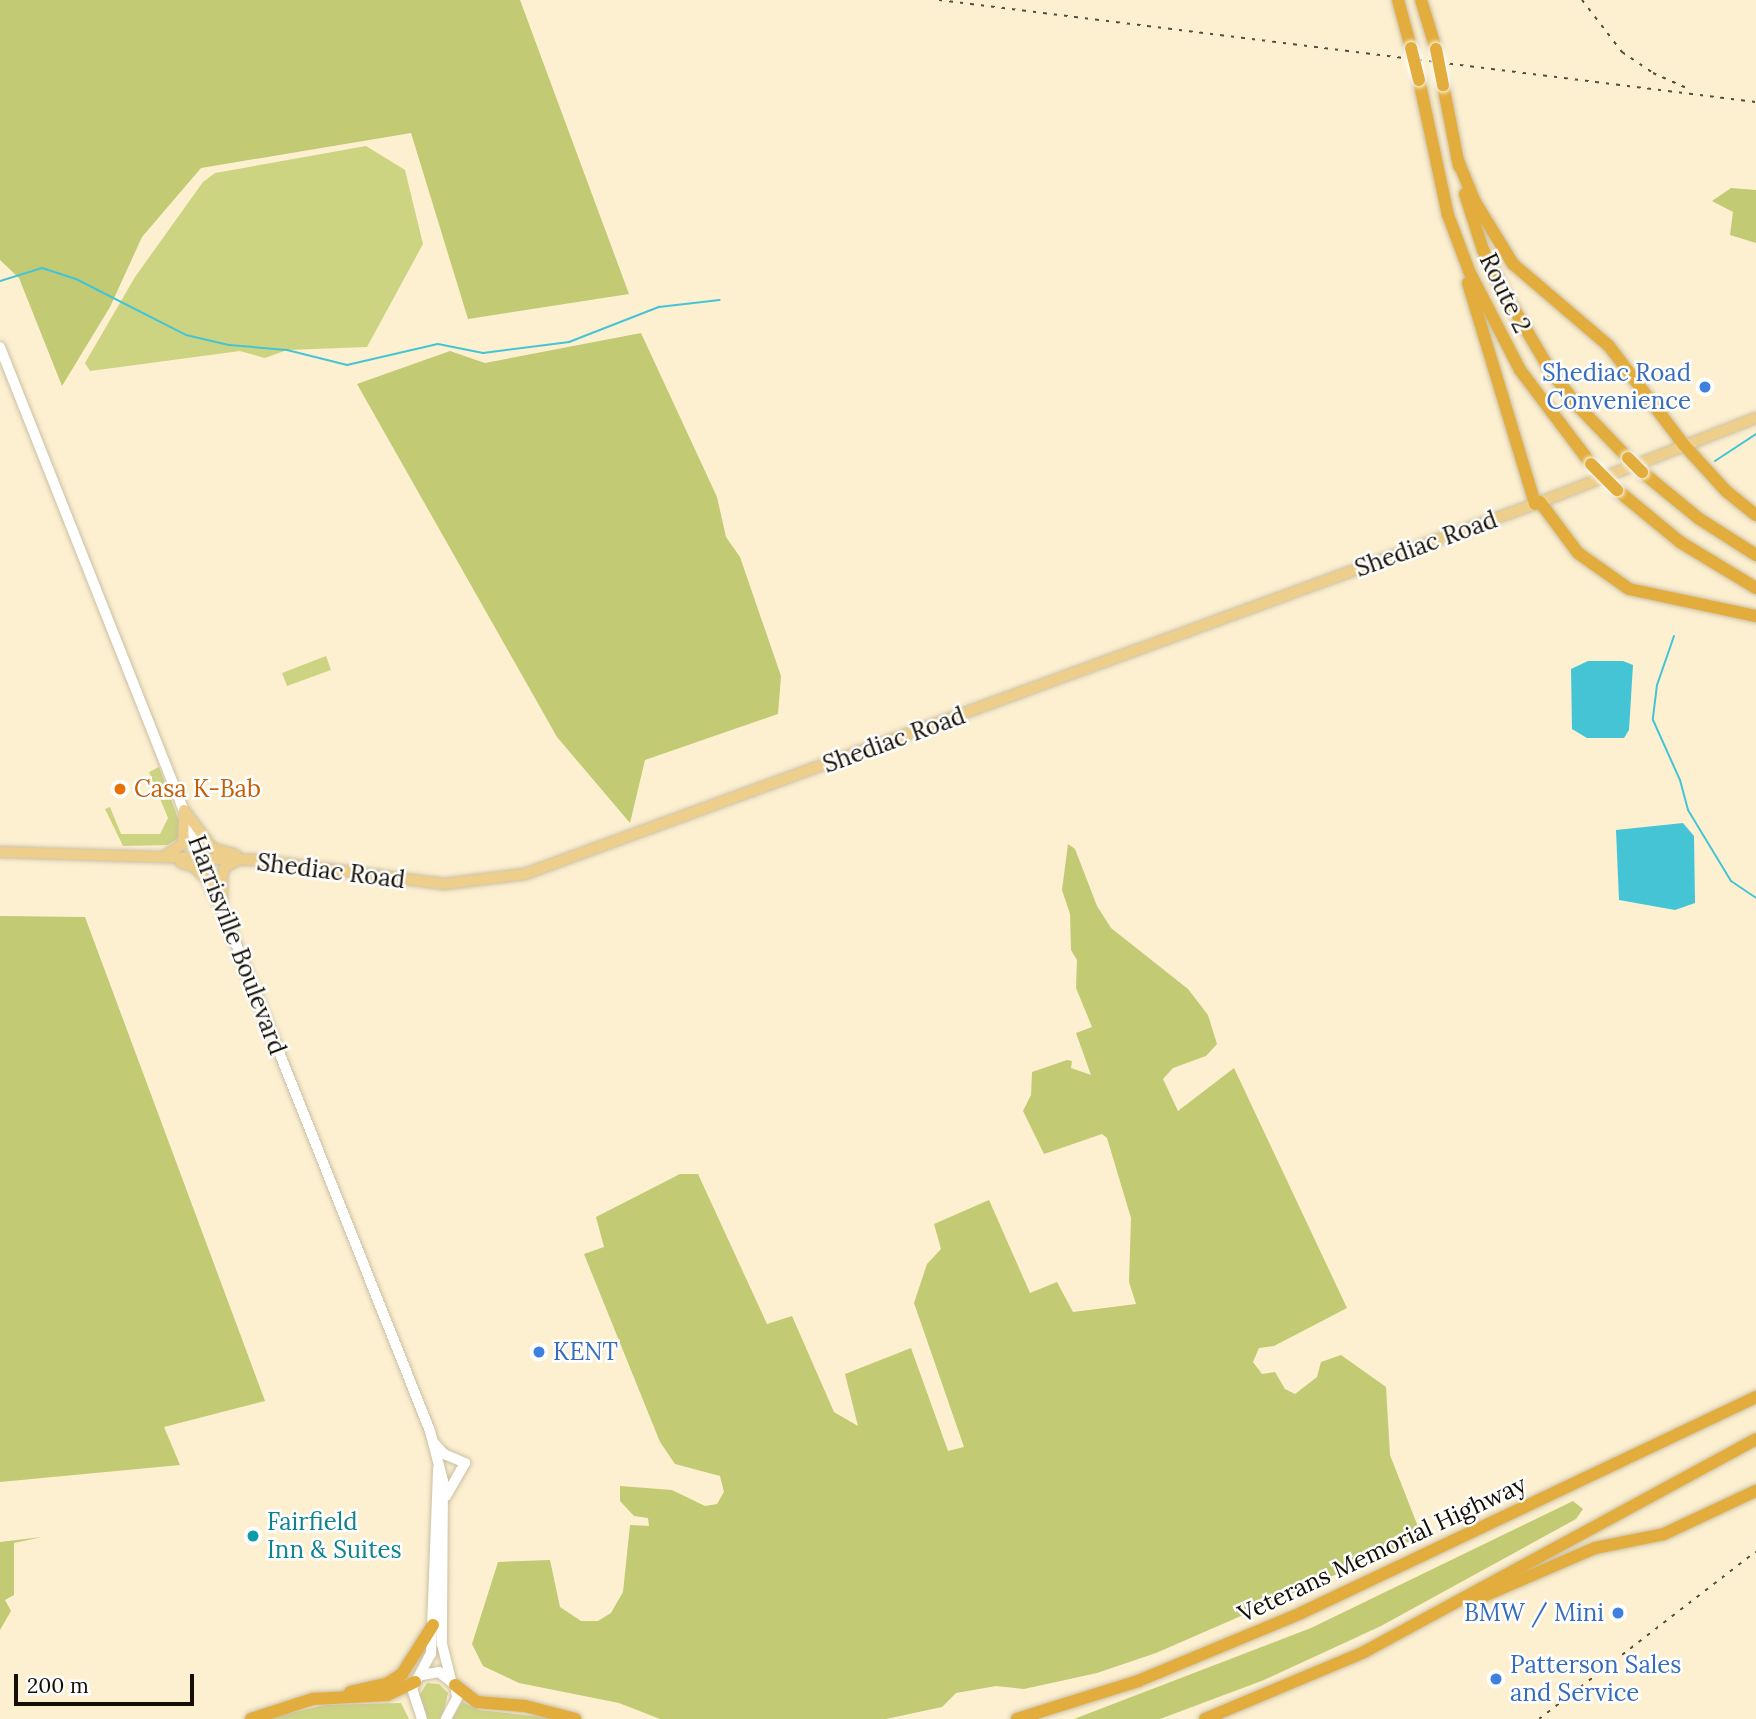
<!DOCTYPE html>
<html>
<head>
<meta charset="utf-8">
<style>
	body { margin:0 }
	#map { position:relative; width:1756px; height:1719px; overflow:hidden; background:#fcf0d1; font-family:Lora,serif }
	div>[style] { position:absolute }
	.green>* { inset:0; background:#ccd481 }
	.forest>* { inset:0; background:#c2ca73 }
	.water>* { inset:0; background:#45c4d5 }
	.stream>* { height:2px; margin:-1px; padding:0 1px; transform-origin:1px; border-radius:1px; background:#45c4d5 }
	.roads { filter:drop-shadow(0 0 2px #cbbfa1) drop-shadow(0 0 2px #cbbfa1) }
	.secondary>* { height:10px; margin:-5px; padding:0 5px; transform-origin:5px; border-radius:5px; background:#fff }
	.primary>* { height:10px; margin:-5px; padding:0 5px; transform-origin:5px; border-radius:5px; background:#eece8b }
	.highway>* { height:12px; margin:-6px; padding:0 6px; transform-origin:6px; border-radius:6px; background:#e3ad3d }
	.rail>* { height:2px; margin-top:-1px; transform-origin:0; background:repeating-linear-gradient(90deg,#544d3d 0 3.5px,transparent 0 10.5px) }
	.bridges { filter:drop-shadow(0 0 2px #fff) drop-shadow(0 0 2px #fff) }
	.highway-bridge>* { height:12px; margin:-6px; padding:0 6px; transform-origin:6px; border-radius:6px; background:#e3ad3d }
	.dots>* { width:19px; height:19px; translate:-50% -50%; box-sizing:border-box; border:4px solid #fff; border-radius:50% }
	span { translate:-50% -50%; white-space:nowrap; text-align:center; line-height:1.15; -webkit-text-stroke:5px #fff; paint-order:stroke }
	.street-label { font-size:24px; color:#151006 }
	.shop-label { font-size:24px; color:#366cbe }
	.right { translate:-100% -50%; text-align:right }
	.left { translate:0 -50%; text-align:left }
	.food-label { font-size:24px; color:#c56008 }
	.culture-label { font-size:24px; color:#0d838f }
	.scale { position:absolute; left:14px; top:1674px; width:180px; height:32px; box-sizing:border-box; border:4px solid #151006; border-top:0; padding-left:9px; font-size:21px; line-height:24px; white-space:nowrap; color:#151006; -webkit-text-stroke:5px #fff; paint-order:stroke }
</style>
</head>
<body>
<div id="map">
	<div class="green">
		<i style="clip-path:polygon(366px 146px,405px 170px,423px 244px,367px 347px,287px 350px,265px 358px,240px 351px,90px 371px,85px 363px,135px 277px,203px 182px,215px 173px)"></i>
		<i style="clip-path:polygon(326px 656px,331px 670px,287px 686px,282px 673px)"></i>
		<i style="clip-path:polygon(159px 767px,179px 821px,179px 838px,168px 845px,123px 846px,105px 809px,110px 807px,121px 834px,160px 834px,168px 818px,149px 772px)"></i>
		<i style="clip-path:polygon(427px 1683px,439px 1684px,448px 1693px,442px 1719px,424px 1719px,418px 1697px)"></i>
		<i style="clip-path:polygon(462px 1702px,479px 1710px,562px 1719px,452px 1719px)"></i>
		<i style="clip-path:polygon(401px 1703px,409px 1719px,264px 1719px,325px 1705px)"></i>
	</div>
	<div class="forest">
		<i style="clip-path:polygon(0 0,520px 0,629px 294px,468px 319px,411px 133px,201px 168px,142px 237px,110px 307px,62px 386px,19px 278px,0 260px)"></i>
		<i style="clip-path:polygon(1731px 188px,1756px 190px,1756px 243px,1730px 235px,1733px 212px,1712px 201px)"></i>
		<i style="clip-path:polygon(641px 333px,717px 497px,726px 537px,740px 557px,781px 676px,778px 714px,645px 760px,630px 823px,557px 737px,357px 384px,450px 351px,485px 363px)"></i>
		<i style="clip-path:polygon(1068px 844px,1075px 849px,1097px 906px,1111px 928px,1188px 989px,1208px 1015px,1217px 1044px,1206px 1056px,1173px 1068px,1163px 1079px,1178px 1111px,1234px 1068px,1347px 1308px,1274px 1346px,1259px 1348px,1253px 1362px,1262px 1374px,1275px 1372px,1285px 1389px,1295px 1394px,1317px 1377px,1321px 1362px,1341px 1355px,1386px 1387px,1390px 1455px,1422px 1537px,1156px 1653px,1097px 1673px,1024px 1689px,996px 1686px,956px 1693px,942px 1707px,886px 1719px,660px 1719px,619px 1703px,519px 1683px,483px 1666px,472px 1644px,498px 1562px,550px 1560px,560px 1607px,581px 1621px,598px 1621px,611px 1613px,623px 1592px,630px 1525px,649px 1526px,648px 1518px,634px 1516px,620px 1501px,620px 1486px,672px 1490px,705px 1506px,717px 1504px,724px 1492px,720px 1476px,675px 1464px,660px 1442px,584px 1254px,604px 1247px,596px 1217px,680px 1174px,698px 1174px,767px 1324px,792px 1316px,834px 1412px,858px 1426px,845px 1374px,911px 1348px,948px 1451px,964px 1447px,914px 1303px,927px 1264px,941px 1249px,934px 1224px,989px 1200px,1030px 1293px,1057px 1282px,1073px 1312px,1136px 1304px,1129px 1282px,1131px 1218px,1107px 1138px,1102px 1134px,1044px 1154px,1023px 1111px,1031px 1095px,1032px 1072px,1067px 1060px,1072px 1061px,1071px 1068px,1091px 1075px,1076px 1033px,1092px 1027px,1076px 988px,1077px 960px,1071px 950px,1070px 914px,1062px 890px)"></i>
		<i style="clip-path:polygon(0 916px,85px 917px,265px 1401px,164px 1427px,180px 1465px,0 1482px)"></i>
		<i style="clip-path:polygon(1573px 1501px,1583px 1509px,1576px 1519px,1381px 1626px,1264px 1680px,1160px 1719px,1074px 1719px,1311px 1628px)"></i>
		<i style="clip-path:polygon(42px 1537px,14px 1543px,14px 1595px,5px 1600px,11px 1611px,0 1630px,0 1542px)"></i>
	</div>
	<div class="water">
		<i style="clip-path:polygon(1588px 661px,1623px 661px,1633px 665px,1629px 730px,1624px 738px,1587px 738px,1572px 729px,1571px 669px)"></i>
		<i style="clip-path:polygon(1683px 823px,1694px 836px,1695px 903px,1675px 910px,1619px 900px,1616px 830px)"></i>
	</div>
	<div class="stream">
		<i style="left:0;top:281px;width:44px;rotate:-17.2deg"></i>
		<i style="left:42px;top:268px;width:38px;rotate:18deg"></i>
		<i style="left:78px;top:280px;width:121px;rotate:27deg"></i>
		<i style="left:186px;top:335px;width:44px;rotate:13.1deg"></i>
		<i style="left:229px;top:345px;width:58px;rotate:4.9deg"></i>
		<i style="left:287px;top:350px;width:62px;rotate:14deg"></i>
		<i style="left:347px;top:365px;width:93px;rotate:-13deg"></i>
		<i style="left:438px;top:344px;width:46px;rotate:11.3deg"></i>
		<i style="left:483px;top:353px;width:87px;rotate:-7.3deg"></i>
		<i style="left:569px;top:342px;width:97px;rotate:-21.3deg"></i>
		<i style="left:659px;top:307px;width:61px;rotate:-6.5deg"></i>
		<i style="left:1715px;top:461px;width:49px;rotate:-33.4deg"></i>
		<i style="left:1674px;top:636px;width:52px;rotate:109.1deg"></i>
		<i style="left:1657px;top:685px;width:35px;rotate:97deg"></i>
		<i style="left:1653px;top:720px;width:66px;rotate:65.8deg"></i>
		<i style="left:1680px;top:780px;width:31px;rotate:75deg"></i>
		<i style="left:1688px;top:810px;width:83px;rotate:58.8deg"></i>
		<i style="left:1731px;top:881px;width:30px;rotate:34deg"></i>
	</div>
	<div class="roads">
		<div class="secondary">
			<i style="left:0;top:347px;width:581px;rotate:68.38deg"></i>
			<i style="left:219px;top:901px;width:570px;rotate:68.29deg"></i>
			<i style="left:430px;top:1431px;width:52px;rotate:75.4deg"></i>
			<i style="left:443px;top:1481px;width:163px;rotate:90.4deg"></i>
			<i style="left:442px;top:1644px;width:36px;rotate:76deg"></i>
			<i style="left:434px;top:1443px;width:15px;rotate:48deg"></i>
			<i style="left:444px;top:1454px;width:23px;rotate:23deg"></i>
			<i style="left:465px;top:1463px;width:38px;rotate:120deg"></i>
			<i style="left:422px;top:1675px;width:17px;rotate:-10deg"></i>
			<i style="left:439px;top:1672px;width:21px;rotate:39deg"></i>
			<i style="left:455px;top:1685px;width:13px;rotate:81deg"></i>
			<i style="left:457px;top:1698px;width:24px;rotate:118deg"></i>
			<i style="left:422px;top:1719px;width:32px;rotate:-108deg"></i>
			<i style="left:412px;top:1689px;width:40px;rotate:-62deg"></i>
			<i style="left:431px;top:1654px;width:186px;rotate:-87.8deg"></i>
		</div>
		<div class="primary">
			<i style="left:184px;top:810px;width:47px;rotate:53.6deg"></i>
			<i style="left:212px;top:848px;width:25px;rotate:16deg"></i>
			<i style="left:0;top:852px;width:255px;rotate:1.8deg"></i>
			<i style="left:255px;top:860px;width:191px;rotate:7.2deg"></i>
			<i style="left:444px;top:884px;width:82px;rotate:-7deg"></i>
			<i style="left:525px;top:874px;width:1076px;rotate:-20.12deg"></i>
			<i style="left:1535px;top:504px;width:237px;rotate:-21.3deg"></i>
			<i style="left:165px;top:856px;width:22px;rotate:-34deg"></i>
			<i style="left:183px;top:844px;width:31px;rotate:-88deg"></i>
			<i style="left:181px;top:863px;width:12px;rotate:14deg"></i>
			<i style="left:193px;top:866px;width:18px;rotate:43deg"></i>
			<i style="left:206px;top:878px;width:34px;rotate:62deg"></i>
			<i style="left:222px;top:905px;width:29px;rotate:-90deg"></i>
			<i style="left:222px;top:876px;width:9px;rotate:-72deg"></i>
			<i style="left:225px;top:867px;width:13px;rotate:-29deg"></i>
		</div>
		<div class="highway">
			<i style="left:1398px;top:0;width:50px;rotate:74.8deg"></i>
			<i style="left:1421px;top:0;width:51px;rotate:73deg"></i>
			<i style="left:1419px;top:80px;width:138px;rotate:77.9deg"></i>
			<i style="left:1448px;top:215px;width:60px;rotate:69.4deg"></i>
			<i style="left:1469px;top:271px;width:111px;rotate:62.7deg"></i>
			<i style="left:1520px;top:370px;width:118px;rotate:52.9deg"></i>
			<i style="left:1443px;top:85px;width:83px;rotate:78.8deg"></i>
			<i style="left:1457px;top:158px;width:48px;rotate:67.8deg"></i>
			<i style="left:1475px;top:202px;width:73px;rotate:58.5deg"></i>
			<i style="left:1513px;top:264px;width:126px;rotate:40.5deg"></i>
			<i style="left:1609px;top:346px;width:124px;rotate:52.9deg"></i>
			<i style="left:1684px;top:445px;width:62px;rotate:47.6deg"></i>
			<i style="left:1726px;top:491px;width:38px;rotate:39deg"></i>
			<i style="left:1465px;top:194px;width:59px;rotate:72.2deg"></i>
			<i style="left:1483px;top:250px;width:49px;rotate:63.4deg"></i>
			<i style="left:1505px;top:294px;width:88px;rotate:59.4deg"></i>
			<i style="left:1550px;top:370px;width:44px;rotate:52.4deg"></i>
			<i style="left:1577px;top:405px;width:74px;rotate:46.1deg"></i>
			<i style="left:1468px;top:283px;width:231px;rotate:73.1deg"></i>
			<i style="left:1642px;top:472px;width:72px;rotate:39.4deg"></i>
			<i style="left:1698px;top:518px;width:69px;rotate:32.5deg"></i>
			<i style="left:1617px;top:490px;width:82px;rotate:39.5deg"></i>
			<i style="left:1680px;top:542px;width:89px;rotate:31.2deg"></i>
			<i style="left:1540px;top:502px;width:64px;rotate:53.3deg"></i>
			<i style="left:1578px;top:553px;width:62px;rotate:35.2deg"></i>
			<i style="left:1629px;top:589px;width:130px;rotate:12deg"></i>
			<i style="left:1472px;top:1601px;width:134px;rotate:-23.3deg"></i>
			<i style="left:1595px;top:1548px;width:70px;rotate:-11.5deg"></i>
			<i style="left:1664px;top:1534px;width:102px;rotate:-25.1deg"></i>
			<i style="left:455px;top:1685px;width:28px;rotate:38deg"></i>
			<i style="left:477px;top:1702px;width:48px;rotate:4.8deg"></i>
			<i style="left:525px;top:1706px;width:52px;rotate:14.6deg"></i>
			<i style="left:350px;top:1692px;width:39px;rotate:-13deg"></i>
			<i style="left:388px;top:1683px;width:17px;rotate:-33deg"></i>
			<i style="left:402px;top:1674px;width:58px;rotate:-57.7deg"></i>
			<i style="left:251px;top:1719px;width:65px;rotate:-17.9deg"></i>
			<i style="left:313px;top:1699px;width:74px;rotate:-3.1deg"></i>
			<i style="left:387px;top:1695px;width:31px;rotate:-25deg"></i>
			<i style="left:1017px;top:1719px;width:127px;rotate:-17.4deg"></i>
			<i style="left:1138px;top:1681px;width:177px;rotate:-22.6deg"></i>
			<i style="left:1301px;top:1613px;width:504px;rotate:-25.39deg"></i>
			<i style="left:1205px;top:1719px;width:173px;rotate:-22.8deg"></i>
			<i style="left:1364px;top:1652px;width:446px;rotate:-28.5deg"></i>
		</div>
	</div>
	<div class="rail">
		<i style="left:939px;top:0;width:823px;rotate:7.12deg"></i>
		<i style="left:1582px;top:0;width:66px;rotate:52.4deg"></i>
		<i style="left:1622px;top:52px;width:37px;rotate:34deg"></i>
		<i style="left:1653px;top:73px;width:35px;rotate:24deg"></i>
		<i style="left:1539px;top:1719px;width:274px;rotate:-37.7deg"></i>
	</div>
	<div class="bridges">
		<div class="highway-bridge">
			<i style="left:1411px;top:48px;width:33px;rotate:76deg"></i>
			<i style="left:1436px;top:49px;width:37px;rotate:79deg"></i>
			<i style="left:1628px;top:458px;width:20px;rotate:45deg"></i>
			<i style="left:1591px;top:464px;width:37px;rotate:45deg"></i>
		</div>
	</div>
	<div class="dots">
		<i style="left:1705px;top:387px;background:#3f7fe0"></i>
		<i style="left:120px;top:789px;background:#e8710a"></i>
		<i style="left:539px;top:1352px;background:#3f7fe0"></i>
		<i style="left:253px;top:1536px;background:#0f9aa8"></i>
		<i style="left:1618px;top:1613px;background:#3f7fe0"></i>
		<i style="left:1496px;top:1679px;background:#3f7fe0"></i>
	</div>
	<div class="street-label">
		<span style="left:1505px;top:293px;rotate:64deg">Route 2</span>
		<span style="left:1426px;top:544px;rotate:-20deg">Shediac Road</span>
		<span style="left:894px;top:740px;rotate:-20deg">Shediac Road</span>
		<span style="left:331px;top:871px;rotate:7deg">Shediac Road</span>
		<span style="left:237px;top:945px;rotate:69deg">Harrisville Boulevard</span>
		<span style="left:1382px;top:1549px;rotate:-25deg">Veterans Memorial Highway</span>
	</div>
	<div class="shop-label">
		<span class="right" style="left:1691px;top:387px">Shediac Road<br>Convenience</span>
		<span class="left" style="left:553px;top:1352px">KENT</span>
		<span class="right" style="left:1604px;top:1613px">BMW / Mini</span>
		<span class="left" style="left:1510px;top:1679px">Patterson Sales<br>and Service</span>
	</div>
	<div class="food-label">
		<span class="left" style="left:134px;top:789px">Casa K-Bab</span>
	</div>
	<div class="culture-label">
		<span class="left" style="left:267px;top:1536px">Fairfield<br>Inn &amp; Suites</span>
	</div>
	<div class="scale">200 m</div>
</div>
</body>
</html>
